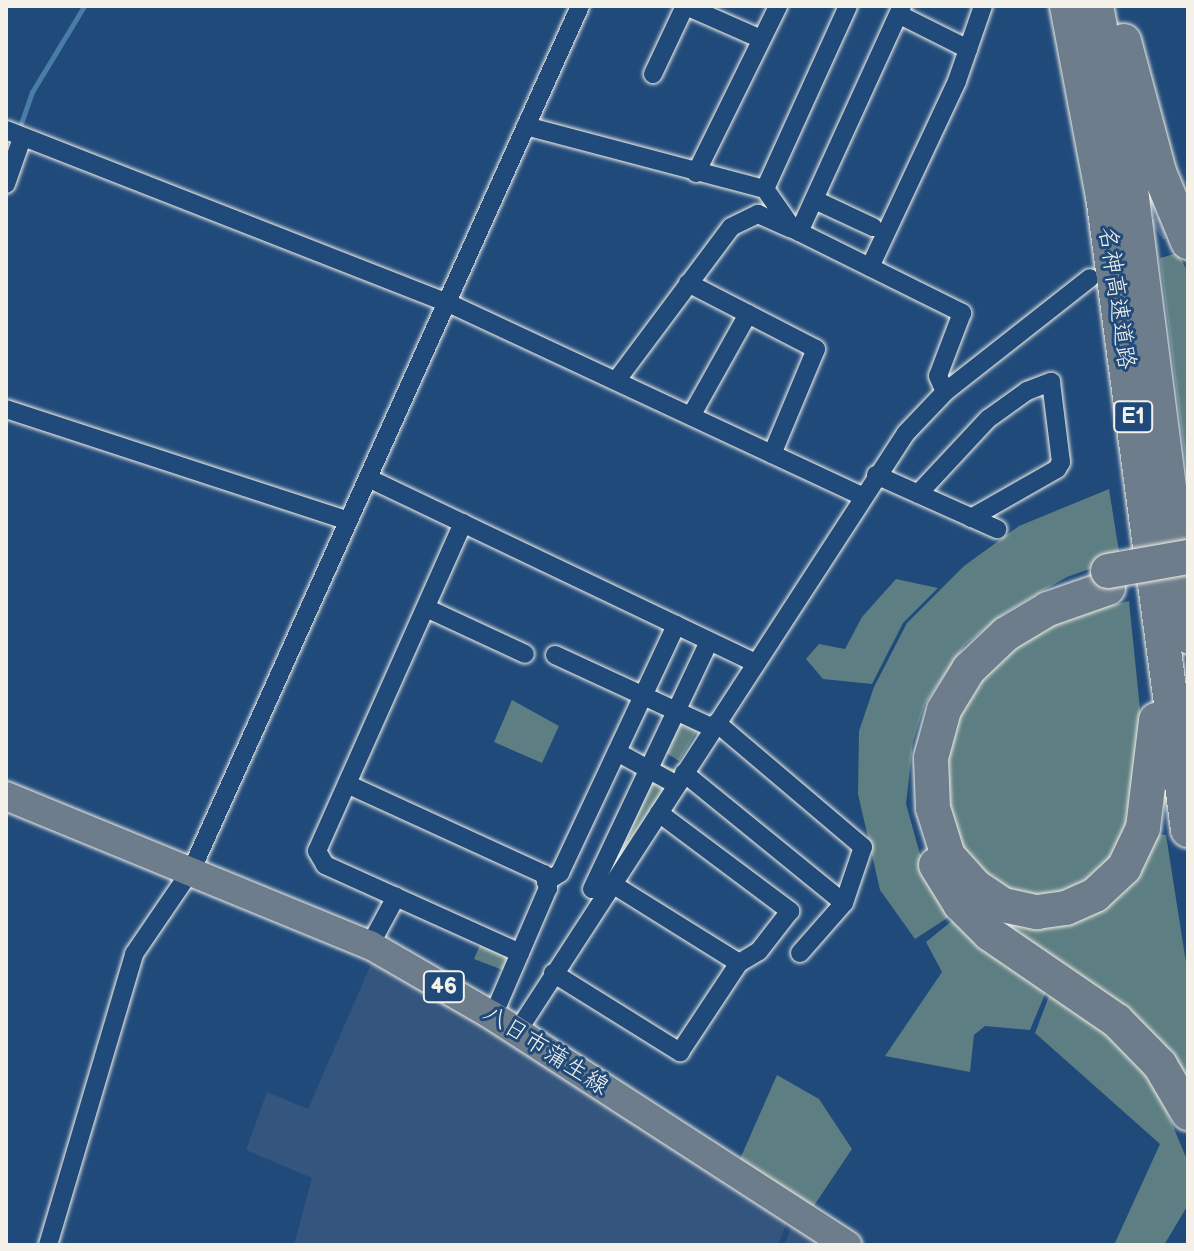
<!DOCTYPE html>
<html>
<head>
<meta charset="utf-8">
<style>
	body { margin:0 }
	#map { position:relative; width:1194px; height:1251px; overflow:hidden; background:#1f4a7a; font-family:"Balsamiq Sans","Klee One",sans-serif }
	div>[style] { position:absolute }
	.built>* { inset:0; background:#34557d }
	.green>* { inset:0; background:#5d7e82 }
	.stream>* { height:5px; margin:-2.5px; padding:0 2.5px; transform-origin:2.5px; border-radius:2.5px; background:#4a7ca8 }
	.tertiary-tunnel>* { height:22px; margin-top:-11px; transform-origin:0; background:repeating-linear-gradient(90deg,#3f638a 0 22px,transparent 0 33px) }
	.roads { filter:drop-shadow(0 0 2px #f4f1e8) drop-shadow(0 0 2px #f4f1e8) }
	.minor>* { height:18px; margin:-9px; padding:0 9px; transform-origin:9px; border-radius:9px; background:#1f4a7a }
	.primary>* { height:28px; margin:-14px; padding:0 14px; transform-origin:14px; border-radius:14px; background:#6d7d8c }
	.motorway>* { height:34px; margin:-17px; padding:0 17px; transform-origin:17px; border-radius:17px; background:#6d7d8c }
	.bridges { filter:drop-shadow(0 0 2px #f4f1e8) drop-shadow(0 0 2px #f4f1e8) }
	.motorway-bridge>* { height:34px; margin:-17px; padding:0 17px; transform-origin:17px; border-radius:17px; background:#6d7d8c }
	span { translate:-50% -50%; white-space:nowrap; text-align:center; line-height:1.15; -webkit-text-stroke:6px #1f4a7a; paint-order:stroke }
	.shield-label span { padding:2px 6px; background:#1f4a7a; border:2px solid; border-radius:6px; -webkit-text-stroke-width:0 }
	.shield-label { font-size:22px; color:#f4f1e8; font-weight:700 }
	.street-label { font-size:24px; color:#f4f1e8 }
	.frame { position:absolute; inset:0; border:8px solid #f4f1e8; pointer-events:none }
</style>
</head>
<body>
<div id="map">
	<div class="built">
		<i style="clip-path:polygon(378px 948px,791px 1213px,778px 1245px,294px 1245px,312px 1178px,246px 1150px,267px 1092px,308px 1109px)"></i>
		<i style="clip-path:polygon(797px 1213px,847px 1245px,784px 1245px)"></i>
	</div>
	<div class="green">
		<i style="clip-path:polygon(1178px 253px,1188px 272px,1188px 481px,1160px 258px)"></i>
		<i style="clip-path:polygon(1109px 489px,1120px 558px,1067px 577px,1005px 613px,965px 645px,925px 704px,913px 742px,906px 804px,920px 854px,955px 913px,915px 939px,880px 890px,858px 794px,859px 731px,874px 687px,907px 623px,964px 566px,1019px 526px)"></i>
		<i style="clip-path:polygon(896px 579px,938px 588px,903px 623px,872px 684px,823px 679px,806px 659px,819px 644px,845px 649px,862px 617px)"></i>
		<i style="clip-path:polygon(1129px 601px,1144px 748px,1130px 827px,1106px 868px,1075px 891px,1032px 900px,1000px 890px,964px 862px,947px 812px,949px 720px,983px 668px,1045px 622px)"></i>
		<i style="clip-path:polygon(512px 700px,559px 726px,542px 763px,494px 742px)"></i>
		<i style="clip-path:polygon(685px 707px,706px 716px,679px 761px,663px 751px)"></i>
		<i style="clip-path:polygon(657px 762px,676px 770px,610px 873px,604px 873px)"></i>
		<i style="clip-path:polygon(1153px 834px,1166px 835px,1188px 975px,1188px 1079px,1006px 933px,1009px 921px,1038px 926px)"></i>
		<i style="clip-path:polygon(958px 916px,1048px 987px,1030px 1030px,985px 1026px,974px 1035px,970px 1072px,885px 1056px,942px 972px,926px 942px)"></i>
		<i style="clip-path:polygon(483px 938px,519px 949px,508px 972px,474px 959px)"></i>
		<i style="clip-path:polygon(1051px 991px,1111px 1032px,1150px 1071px,1188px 1162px,1188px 1205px,1164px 1245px,1114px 1245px,1160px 1144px,1035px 1033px)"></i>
		<i style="clip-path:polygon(777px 1075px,819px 1099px,852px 1149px,809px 1213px,736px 1168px)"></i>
	</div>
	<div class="stream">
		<i style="left:18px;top:132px;width:42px;rotate:-70.7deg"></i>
		<i style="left:32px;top:92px;width:100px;rotate:-58.8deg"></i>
	</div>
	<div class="tertiary-tunnel">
		<i style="left:1130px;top:250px;width:70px;rotate:-35.7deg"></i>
	</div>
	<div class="roads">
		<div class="minor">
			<i style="left:686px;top:6px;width:80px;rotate:23.7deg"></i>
			<i style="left:848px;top:6px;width:201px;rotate:114.4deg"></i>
			<i style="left:765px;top:189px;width:49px;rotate:55deg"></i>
			<i style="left:793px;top:229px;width:189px;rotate:26.4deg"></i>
			<i style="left:962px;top:313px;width:67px;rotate:110.9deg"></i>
			<i style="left:938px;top:376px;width:17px;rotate:66deg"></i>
			<i style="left:902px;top:16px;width:74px;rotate:26.6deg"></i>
			<i style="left:653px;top:74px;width:75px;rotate:-64.8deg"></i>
			<i style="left:526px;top:126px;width:247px;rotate:14.8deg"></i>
			<i style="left:6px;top:130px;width:472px;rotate:21.4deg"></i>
			<i style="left:446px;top:302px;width:459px;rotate:25deg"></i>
			<i style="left:696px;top:173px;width:186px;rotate:-63.8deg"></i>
			<i style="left:6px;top:184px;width:49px;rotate:-70.8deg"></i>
			<i style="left:815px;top:200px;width:64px;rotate:25deg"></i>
			<i style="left:799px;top:232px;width:248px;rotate:-65.5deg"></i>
			<i style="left:870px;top:267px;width:205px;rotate:-64.9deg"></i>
			<i style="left:957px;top:81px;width:79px;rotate:-70.9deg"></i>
			<i style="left:688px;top:283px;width:144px;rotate:27.3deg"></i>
			<i style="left:816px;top:349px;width:114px;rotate:112.7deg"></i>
			<i style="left:616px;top:381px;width:192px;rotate:-53.2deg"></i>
			<i style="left:731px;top:227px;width:30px;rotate:-26deg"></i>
			<i style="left:758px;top:214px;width:35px;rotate:24deg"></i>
			<i style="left:6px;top:409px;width:360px;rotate:18.1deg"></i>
			<i style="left:691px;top:416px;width:117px;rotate:-60.8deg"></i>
			<i style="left:876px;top:475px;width:133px;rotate:24.1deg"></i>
			<i style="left:368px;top:478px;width:428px;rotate:25.5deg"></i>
			<i style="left:918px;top:494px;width:103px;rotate:-47deg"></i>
			<i style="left:988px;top:419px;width:48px;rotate:-35.7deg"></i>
			<i style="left:1027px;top:391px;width:26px;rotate:-21deg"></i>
			<i style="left:1051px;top:382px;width:81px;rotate:82.9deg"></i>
			<i style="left:1061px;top:462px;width:8px;rotate:120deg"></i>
			<i style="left:1057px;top:469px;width:99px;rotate:150.3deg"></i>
			<i style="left:463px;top:523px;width:359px;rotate:114deg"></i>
			<i style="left:317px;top:851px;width:16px;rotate:60deg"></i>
			<i style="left:325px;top:865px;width:214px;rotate:24.3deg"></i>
			<i style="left:426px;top:608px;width:109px;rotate:24.9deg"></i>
			<i style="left:555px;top:655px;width:174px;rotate:24.8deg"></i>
			<i style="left:617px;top:752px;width:68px;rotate:28.8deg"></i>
			<i style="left:684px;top:773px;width:206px;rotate:39.1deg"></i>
			<i style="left:844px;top:903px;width:59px;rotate:-71.3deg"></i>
			<i style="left:863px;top:847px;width:192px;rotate:-139.7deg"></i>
			<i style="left:347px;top:784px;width:217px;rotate:24.6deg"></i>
			<i style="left:544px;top:874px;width:15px;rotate:74deg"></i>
			<i style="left:548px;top:888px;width:139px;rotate:113.3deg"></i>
			<i style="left:659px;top:813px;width:164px;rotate:36.8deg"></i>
			<i style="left:790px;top:911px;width:51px;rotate:127.8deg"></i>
			<i style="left:759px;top:951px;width:23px;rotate:149deg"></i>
			<i style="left:546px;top:882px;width:17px;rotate:-33deg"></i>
			<i style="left:560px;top:873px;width:274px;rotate:-64.9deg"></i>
			<i style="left:592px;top:889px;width:274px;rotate:-64.7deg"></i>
			<i style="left:370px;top:945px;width:55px;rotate:-61.6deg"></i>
			<i style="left:800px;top:953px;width:67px;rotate:-48.7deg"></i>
			<i style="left:553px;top:973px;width:150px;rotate:31.9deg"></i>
			<i style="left:680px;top:1052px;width:107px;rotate:-56.5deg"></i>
			<i style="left:739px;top:963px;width:150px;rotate:-148.1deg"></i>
			<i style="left:517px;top:1032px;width:714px;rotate:-57deg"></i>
			<i style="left:906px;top:433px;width:57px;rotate:-46.4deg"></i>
			<i style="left:945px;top:392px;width:184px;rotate:-38.2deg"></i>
			<i style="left:48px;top:1245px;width:303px;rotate:-73.5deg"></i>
			<i style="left:134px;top:954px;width:103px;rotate:-55.7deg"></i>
			<i style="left:192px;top:869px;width:946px;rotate:-65.79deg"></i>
		</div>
		<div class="primary">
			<i style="left:6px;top:796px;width:393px;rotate:22.3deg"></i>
			<i style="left:370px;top:945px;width:142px;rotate:30deg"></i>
			<i style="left:493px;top:1016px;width:422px;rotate:32.9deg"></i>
		</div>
		<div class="motorway">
			<i style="left:1067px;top:6px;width:193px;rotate:79.3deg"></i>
			<i style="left:1103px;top:196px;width:640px;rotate:82.36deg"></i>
			<i style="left:1096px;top:6px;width:187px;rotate:79.2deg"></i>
			<i style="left:1131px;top:190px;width:450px;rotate:82.7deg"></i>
			<i style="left:1124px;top:41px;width:136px;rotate:75deg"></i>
			<i style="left:1159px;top:172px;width:76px;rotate:67.5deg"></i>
			<i style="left:1108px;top:588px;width:64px;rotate:160.7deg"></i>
			<i style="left:1048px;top:609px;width:49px;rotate:149.2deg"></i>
			<i style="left:1006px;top:634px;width:51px;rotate:136.6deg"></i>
			<i style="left:969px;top:669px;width:48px;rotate:121.4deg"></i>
			<i style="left:944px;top:710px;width:50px;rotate:105.2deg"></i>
			<i style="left:931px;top:758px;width:50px;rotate:87.7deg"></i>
			<i style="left:933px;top:808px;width:50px;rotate:72.6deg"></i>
			<i style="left:948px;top:856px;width:40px;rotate:48deg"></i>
			<i style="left:975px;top:886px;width:34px;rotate:34deg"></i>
			<i style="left:1003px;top:905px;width:35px;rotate:12deg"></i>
			<i style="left:1037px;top:912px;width:29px;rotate:-8deg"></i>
			<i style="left:1066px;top:908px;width:32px;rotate:-24deg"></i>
			<i style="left:1095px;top:895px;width:40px;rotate:-43deg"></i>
			<i style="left:1124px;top:868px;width:44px;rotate:-64.6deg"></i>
			<i style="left:1143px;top:828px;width:109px;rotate:-83.1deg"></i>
			<i style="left:936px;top:865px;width:46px;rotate:58.4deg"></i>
			<i style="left:960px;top:904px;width:42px;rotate:45deg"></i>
			<i style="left:990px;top:934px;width:154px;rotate:34.4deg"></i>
			<i style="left:1117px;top:1021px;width:62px;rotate:45.7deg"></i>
			<i style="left:1160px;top:1065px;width:56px;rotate:59.7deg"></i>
		</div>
	</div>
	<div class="bridges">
		<div class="motorway-bridge">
			<i style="left:1108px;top:571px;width:81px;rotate:-9.9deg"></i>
		</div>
	</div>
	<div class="shield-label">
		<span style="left:1133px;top:417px">E1</span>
		<span style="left:444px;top:987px">46</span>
	</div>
	<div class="street-label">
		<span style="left:1117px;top:298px;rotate:82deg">名神高速道路</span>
		<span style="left:546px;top:1050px;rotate:33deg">八日市蒲生線</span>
	</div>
	<div class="frame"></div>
</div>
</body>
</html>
